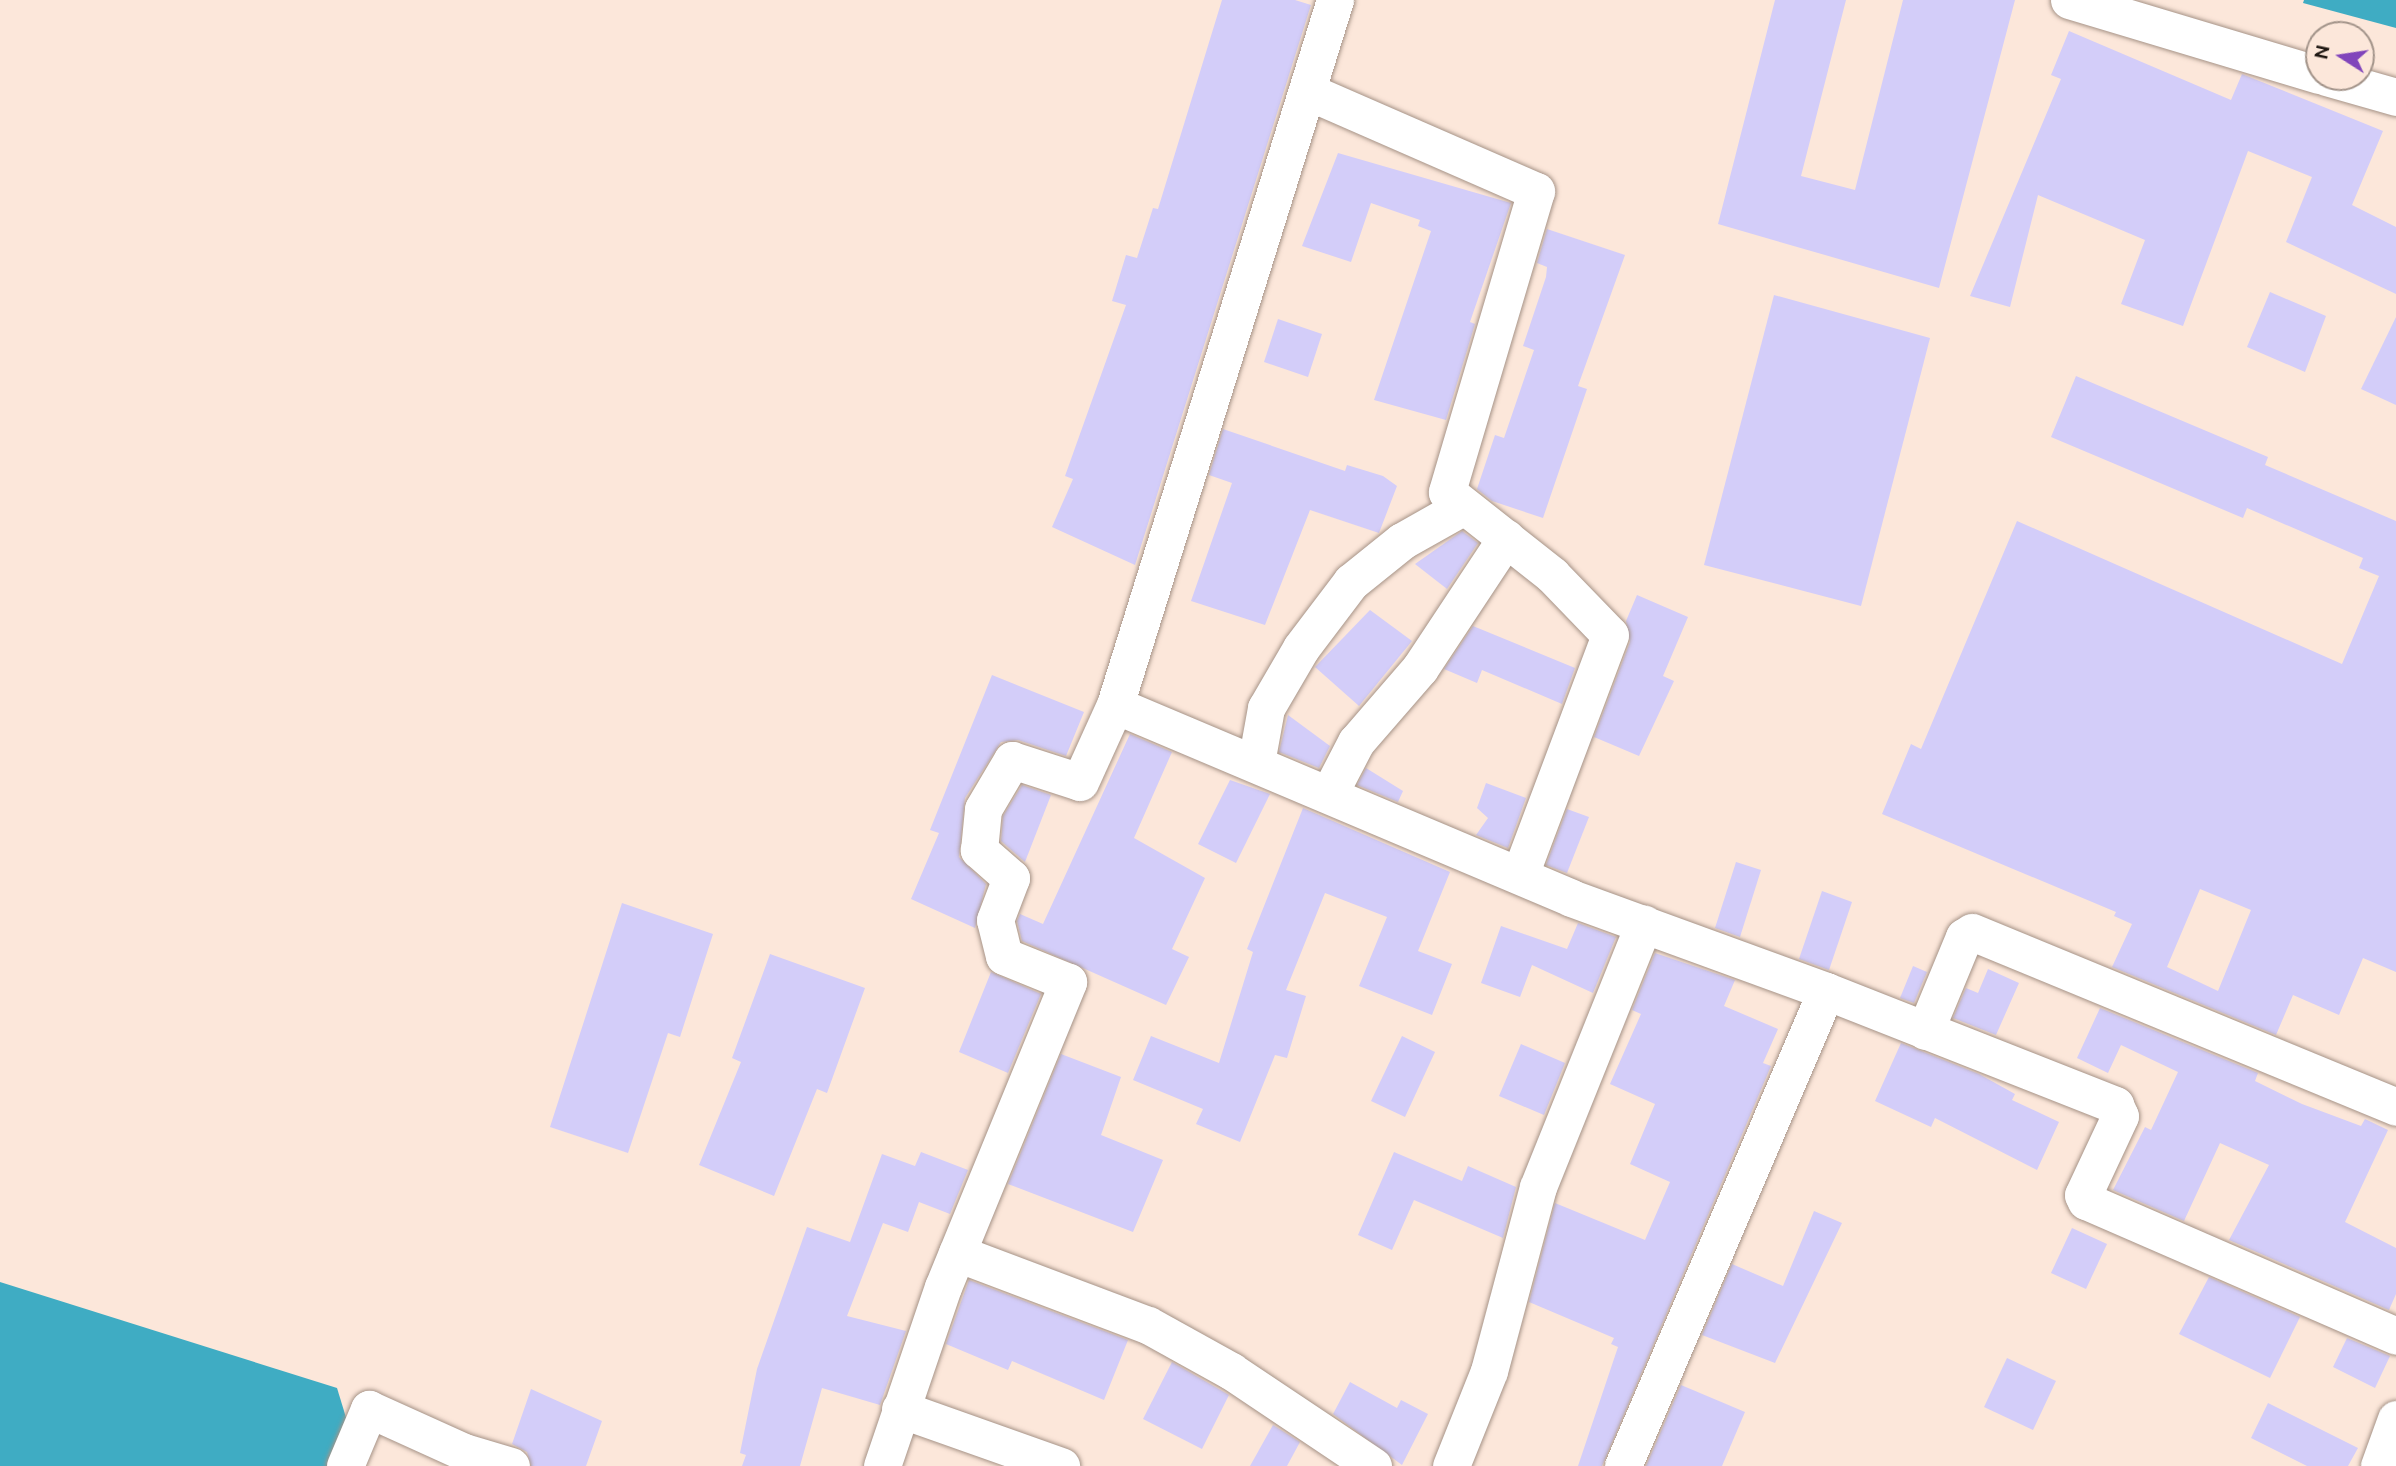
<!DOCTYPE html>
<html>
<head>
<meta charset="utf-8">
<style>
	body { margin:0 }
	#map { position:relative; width:2396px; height:1466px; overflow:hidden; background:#fce7da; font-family:Ubuntu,sans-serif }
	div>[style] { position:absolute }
	.water>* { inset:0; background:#3facc3 }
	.building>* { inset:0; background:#d3cdf9 }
	.roads { filter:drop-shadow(0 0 2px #a69387) drop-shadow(0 0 2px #a69387) }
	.minor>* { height:37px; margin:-18.5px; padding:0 18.5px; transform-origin:18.5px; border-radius:18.5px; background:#fff }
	span { translate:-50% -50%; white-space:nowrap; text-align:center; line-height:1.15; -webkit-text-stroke:5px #fce7da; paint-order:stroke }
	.north { position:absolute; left:2305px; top:21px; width:70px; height:70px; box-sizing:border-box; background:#fce7da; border:2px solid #a3948a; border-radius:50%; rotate:282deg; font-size:19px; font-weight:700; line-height:28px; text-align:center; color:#1e1712 }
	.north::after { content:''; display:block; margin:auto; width:24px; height:32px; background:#8145bb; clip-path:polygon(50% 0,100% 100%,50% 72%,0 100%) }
</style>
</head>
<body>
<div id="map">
	<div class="water">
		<i style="clip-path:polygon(2304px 0,2396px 0,2396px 28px,2303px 3px)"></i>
		<i style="clip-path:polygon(0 1282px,337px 1388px,348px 1424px,329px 1466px,0 1466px)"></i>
	</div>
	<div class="building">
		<i style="clip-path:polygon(1222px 0,1295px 0,1311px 5px,1135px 565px,1052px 527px,1073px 479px,1065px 476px,1126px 305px,1112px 301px,1126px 255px,1137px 258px,1153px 208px,1158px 209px)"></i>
		<i style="clip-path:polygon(1775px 0,1846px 0,1801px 176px,1855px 190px,1903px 0,2015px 0,1939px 288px,1718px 224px)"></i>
		<i style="clip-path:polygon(2069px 31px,2231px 100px,2242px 74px,2383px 131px,2352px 205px,2396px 227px,2396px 294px,2286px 242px,2312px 177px,2248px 151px,2183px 326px,2121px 304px,2145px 240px,2038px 195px,2010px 307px,1970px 296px,2061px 79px,2051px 75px)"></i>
		<i style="clip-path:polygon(1338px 153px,1511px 203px,1470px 322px,1475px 324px,1446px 420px,1374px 400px,1431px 231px,1418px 226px,1420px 220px,1371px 203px,1351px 262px,1302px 246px)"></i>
		<i style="clip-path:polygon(1547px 229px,1625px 255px,1578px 386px,1587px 389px,1543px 518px,1492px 501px,1477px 489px,1495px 435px,1504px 438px,1534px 350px,1523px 346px,1546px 277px,1547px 267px,1537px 263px)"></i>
		<i style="clip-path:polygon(2270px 292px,2326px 316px,2305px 372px,2247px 347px)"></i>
		<i style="clip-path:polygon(1774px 295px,1930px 338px,1861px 606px,1704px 565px)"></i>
		<i style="clip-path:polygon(2396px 317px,2396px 405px,2361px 389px)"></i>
		<i style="clip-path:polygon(1278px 319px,1322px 334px,1308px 377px,1264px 362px)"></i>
		<i style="clip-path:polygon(evenodd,2076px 376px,2268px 457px,2265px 465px,2396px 521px,2396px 972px,2363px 958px,2339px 1015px,2293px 995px,2276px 1035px,2112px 967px,2132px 924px,2114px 916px,2116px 912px,1882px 814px,1911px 744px,1921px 749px,2017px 521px,2342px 664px,2379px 576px,2359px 568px,2363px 558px,2247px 508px,2243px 518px,2051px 437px,2076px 376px,2200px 889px,2251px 910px,2218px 991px,2167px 967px,2200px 889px)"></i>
		<i style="clip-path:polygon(1223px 429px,1345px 471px,1347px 465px,1383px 476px,1397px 486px,1379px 533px,1310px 510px,1265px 625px,1191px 601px,1232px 483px,1209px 475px)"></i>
		<i style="clip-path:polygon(1462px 531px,1478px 543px,1447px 589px,1415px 564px)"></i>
		<i style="clip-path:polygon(1637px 595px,1688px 617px,1663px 676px,1674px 681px,1639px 756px,1594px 737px,1630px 642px,1626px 621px)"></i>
		<i style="clip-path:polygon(1370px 610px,1412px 641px,1359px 706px,1315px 667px)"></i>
		<i style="clip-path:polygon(1473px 626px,1575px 668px,1562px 704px,1482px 670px,1477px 683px,1444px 669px)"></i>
		<i style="clip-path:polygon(992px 675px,1084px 712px,1066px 756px,1018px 740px,1001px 742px,965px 798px,959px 857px,986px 884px,975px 928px,911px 899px,939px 833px,930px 830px)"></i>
		<i style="clip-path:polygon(1288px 715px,1330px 746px,1319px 768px,1279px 752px)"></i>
		<i style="clip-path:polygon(1130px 734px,1172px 752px,1134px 838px,1205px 878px,1172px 949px,1189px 957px,1166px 1005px,1022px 941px,1017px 921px,1020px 914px,1043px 924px)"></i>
		<i style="clip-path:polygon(1366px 768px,1403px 791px,1398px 802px,1357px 785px)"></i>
		<i style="clip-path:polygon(1230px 780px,1270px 794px,1236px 863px,1198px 844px)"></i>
		<i style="clip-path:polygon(1486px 783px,1526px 798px,1508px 848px,1476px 835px,1488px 818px,1477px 808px)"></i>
		<i style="clip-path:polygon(1022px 785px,1051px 795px,1025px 862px,1001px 841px,1003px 816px)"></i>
		<i style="clip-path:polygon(1303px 808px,1450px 872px,1418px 951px,1452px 964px,1432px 1015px,1359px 986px,1387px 917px,1325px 893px,1286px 990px,1306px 996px,1287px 1058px,1275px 1055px,1240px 1142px,1196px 1124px,1203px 1109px,1133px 1080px,1151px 1036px,1219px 1063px,1253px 952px,1247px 949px)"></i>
		<i style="clip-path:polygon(1567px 809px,1589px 817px,1567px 873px,1546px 865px)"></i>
		<i style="clip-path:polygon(1736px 862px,1761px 870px,1740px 937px,1715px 928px)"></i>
		<i style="clip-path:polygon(1822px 891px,1852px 902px,1829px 970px,1799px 959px)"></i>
		<i style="clip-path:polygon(622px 903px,713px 934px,680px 1037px,668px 1033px,628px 1153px,550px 1127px)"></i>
		<i style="clip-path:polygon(1578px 923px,1616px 937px,1593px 993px,1532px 965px,1520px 997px,1481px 983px,1501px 926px,1567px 949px)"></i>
		<i style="clip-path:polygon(1655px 953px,1735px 980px,1724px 1006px,1778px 1029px,1763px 1063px,1771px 1066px,1602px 1466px,1578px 1466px,1618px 1347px,1611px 1344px,1614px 1338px,1529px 1302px,1555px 1203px,1645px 1240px,1670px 1182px,1630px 1164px,1655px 1104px,1610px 1084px,1641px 1014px,1632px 1010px)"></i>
		<i style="clip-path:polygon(770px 954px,865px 988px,827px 1093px,817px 1089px,774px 1196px,699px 1165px,741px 1062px,732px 1058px)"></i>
		<i style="clip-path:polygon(1913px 966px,1927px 972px,1914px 1003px,1900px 998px)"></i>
		<i style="clip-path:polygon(1988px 969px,2019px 983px,1996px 1035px,1953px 1018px,1966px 988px,1978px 993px)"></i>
		<i style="clip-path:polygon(991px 972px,1041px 994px,1008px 1073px,959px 1052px)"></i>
		<i style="clip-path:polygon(2100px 1008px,2258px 1073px,2255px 1081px,2302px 1104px,2361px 1126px,2365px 1119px,2388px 1130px,2345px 1222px,2396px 1248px,2396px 1294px,2389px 1310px,2229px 1240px,2269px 1165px,2220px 1143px,2184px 1221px,2113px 1190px,2145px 1127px,2151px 1130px,2178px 1072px,2121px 1045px,2108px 1073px,2077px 1058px)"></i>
		<i style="clip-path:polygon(1402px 1036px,1435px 1052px,1405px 1117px,1371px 1101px)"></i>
		<i style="clip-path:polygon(1901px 1043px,1979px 1074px,2015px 1094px,2012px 1100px,2059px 1122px,2037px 1170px,1935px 1118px,1931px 1127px,1875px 1101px)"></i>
		<i style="clip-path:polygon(1521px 1044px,1565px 1063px,1544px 1115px,1499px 1096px)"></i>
		<i style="clip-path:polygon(1061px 1054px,1121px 1077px,1101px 1135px,1163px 1160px,1133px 1232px,1008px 1184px)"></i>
		<i style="clip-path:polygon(921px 1152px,968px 1170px,950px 1214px,919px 1202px,908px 1232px,883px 1223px,847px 1316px,906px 1331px,880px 1405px,822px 1388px,800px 1466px,742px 1466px,746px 1455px,740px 1453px,757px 1369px,807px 1227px,850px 1242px,882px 1154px,915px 1166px)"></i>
		<i style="clip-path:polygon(1394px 1152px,1462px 1181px,1468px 1166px,1516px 1187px,1503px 1238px,1414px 1200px,1392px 1250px,1358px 1235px)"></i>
		<i style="clip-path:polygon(1814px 1211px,1842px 1223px,1775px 1363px,1702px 1335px,1732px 1264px,1783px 1286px)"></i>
		<i style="clip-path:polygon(2072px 1228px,2107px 1244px,2086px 1289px,2051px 1273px)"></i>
		<i style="clip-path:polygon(2209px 1277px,2300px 1317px,2270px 1378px,2179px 1334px)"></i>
		<i style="clip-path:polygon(969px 1280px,1128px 1340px,1104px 1400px,1012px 1361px,1008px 1370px,946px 1344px)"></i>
		<i style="clip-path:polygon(2347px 1338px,2390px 1356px,2375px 1388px,2333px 1367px)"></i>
		<i style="clip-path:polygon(2007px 1358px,2056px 1381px,2033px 1430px,1984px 1407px)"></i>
		<i style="clip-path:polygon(1172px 1362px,1229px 1395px,1202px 1449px,1143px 1419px)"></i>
		<i style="clip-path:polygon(1350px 1382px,1397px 1408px,1401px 1400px,1428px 1414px,1402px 1465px,1333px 1414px)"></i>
		<i style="clip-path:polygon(1681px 1385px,1745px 1412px,1722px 1466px,1646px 1466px)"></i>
		<i style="clip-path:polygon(531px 1389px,602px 1421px,586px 1466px,531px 1466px,527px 1452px,512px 1444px)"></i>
		<i style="clip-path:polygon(2268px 1403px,2358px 1448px,2348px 1466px,2307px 1466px,2251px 1438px)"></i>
		<i style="clip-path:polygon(1273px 1425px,1300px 1442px,1287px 1466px,1250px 1466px)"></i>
	</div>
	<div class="roads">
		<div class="minor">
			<i style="left:1335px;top:0;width:739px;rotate:107.33deg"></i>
			<i style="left:1115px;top:705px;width:495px;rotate:22.9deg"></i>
			<i style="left:1571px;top:898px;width:271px;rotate:20deg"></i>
			<i style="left:1826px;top:991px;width:517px;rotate:113.14deg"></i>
			<i style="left:2069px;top:0;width:261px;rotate:16.7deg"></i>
			<i style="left:2326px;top:77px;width:73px;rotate:15.9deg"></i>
			<i style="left:1307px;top:91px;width:250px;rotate:23.6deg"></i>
			<i style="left:1536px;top:191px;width:314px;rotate:106.5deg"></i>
			<i style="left:1447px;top:492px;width:134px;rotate:38.3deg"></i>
			<i style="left:1552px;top:575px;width:83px;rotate:46deg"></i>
			<i style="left:1610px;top:635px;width:256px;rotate:110.6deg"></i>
			<i style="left:1256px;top:763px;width:56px;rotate:-79.7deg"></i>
			<i style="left:1266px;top:708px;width:69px;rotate:-59.7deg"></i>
			<i style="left:1301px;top:648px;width:83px;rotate:-52.9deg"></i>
			<i style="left:1351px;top:582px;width:65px;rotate:-38.8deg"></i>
			<i style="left:1402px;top:541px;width:71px;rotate:-29.4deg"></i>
			<i style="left:1329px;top:794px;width:59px;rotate:-62.6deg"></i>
			<i style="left:1356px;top:742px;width:98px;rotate:-49.1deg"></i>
			<i style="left:1420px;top:668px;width:156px;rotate:-56.5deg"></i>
			<i style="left:1826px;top:991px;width:311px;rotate:21.5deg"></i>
			<i style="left:2115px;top:1105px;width:12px;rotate:66deg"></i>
			<i style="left:2120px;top:1116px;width:87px;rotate:115.1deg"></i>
			<i style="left:2083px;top:1195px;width:7px;rotate:63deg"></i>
			<i style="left:2086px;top:1201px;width:338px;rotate:23.5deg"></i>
			<i style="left:1925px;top:1031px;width:102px;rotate:-67.5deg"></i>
			<i style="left:1964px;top:937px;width:9px;rotate:-32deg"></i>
			<i style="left:1972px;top:932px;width:459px;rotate:22.4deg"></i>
			<i style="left:957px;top:1253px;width:204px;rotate:20.7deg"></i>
			<i style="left:1148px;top:1325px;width:95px;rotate:29deg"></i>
			<i style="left:1231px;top:1371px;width:171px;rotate:33.8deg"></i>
			<i style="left:900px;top:1409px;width:171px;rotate:19.5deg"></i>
			<i style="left:345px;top:1466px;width:62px;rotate:-67.2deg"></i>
			<i style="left:369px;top:1409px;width:104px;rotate:24.4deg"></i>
			<i style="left:464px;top:1452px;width:49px;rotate:16.6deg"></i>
			<i style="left:882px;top:1466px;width:189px;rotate:-71.2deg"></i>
			<i style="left:943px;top:1287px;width:330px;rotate:-67.7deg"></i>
			<i style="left:1068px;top:982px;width:69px;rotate:-157.9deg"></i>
			<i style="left:1004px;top:956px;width:37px;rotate:-104deg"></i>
			<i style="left:995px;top:920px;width:45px;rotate:-69.1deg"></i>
			<i style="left:1011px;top:878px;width:43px;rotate:-138.8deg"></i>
			<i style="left:979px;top:850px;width:41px;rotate:-84.4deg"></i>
			<i style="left:983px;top:809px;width:57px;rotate:-59.4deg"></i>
			<i style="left:1012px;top:760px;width:71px;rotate:17.9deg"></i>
			<i style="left:1080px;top:782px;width:85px;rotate:-65.6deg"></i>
			<i style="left:1451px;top:1466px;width:102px;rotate:-68.2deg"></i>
			<i style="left:1489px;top:1371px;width:190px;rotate:-75.1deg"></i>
			<i style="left:1538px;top:1187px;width:284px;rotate:-68.1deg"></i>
			<i style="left:2379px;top:1466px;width:50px;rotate:-70.1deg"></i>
		</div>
	</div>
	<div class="north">N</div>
</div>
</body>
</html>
